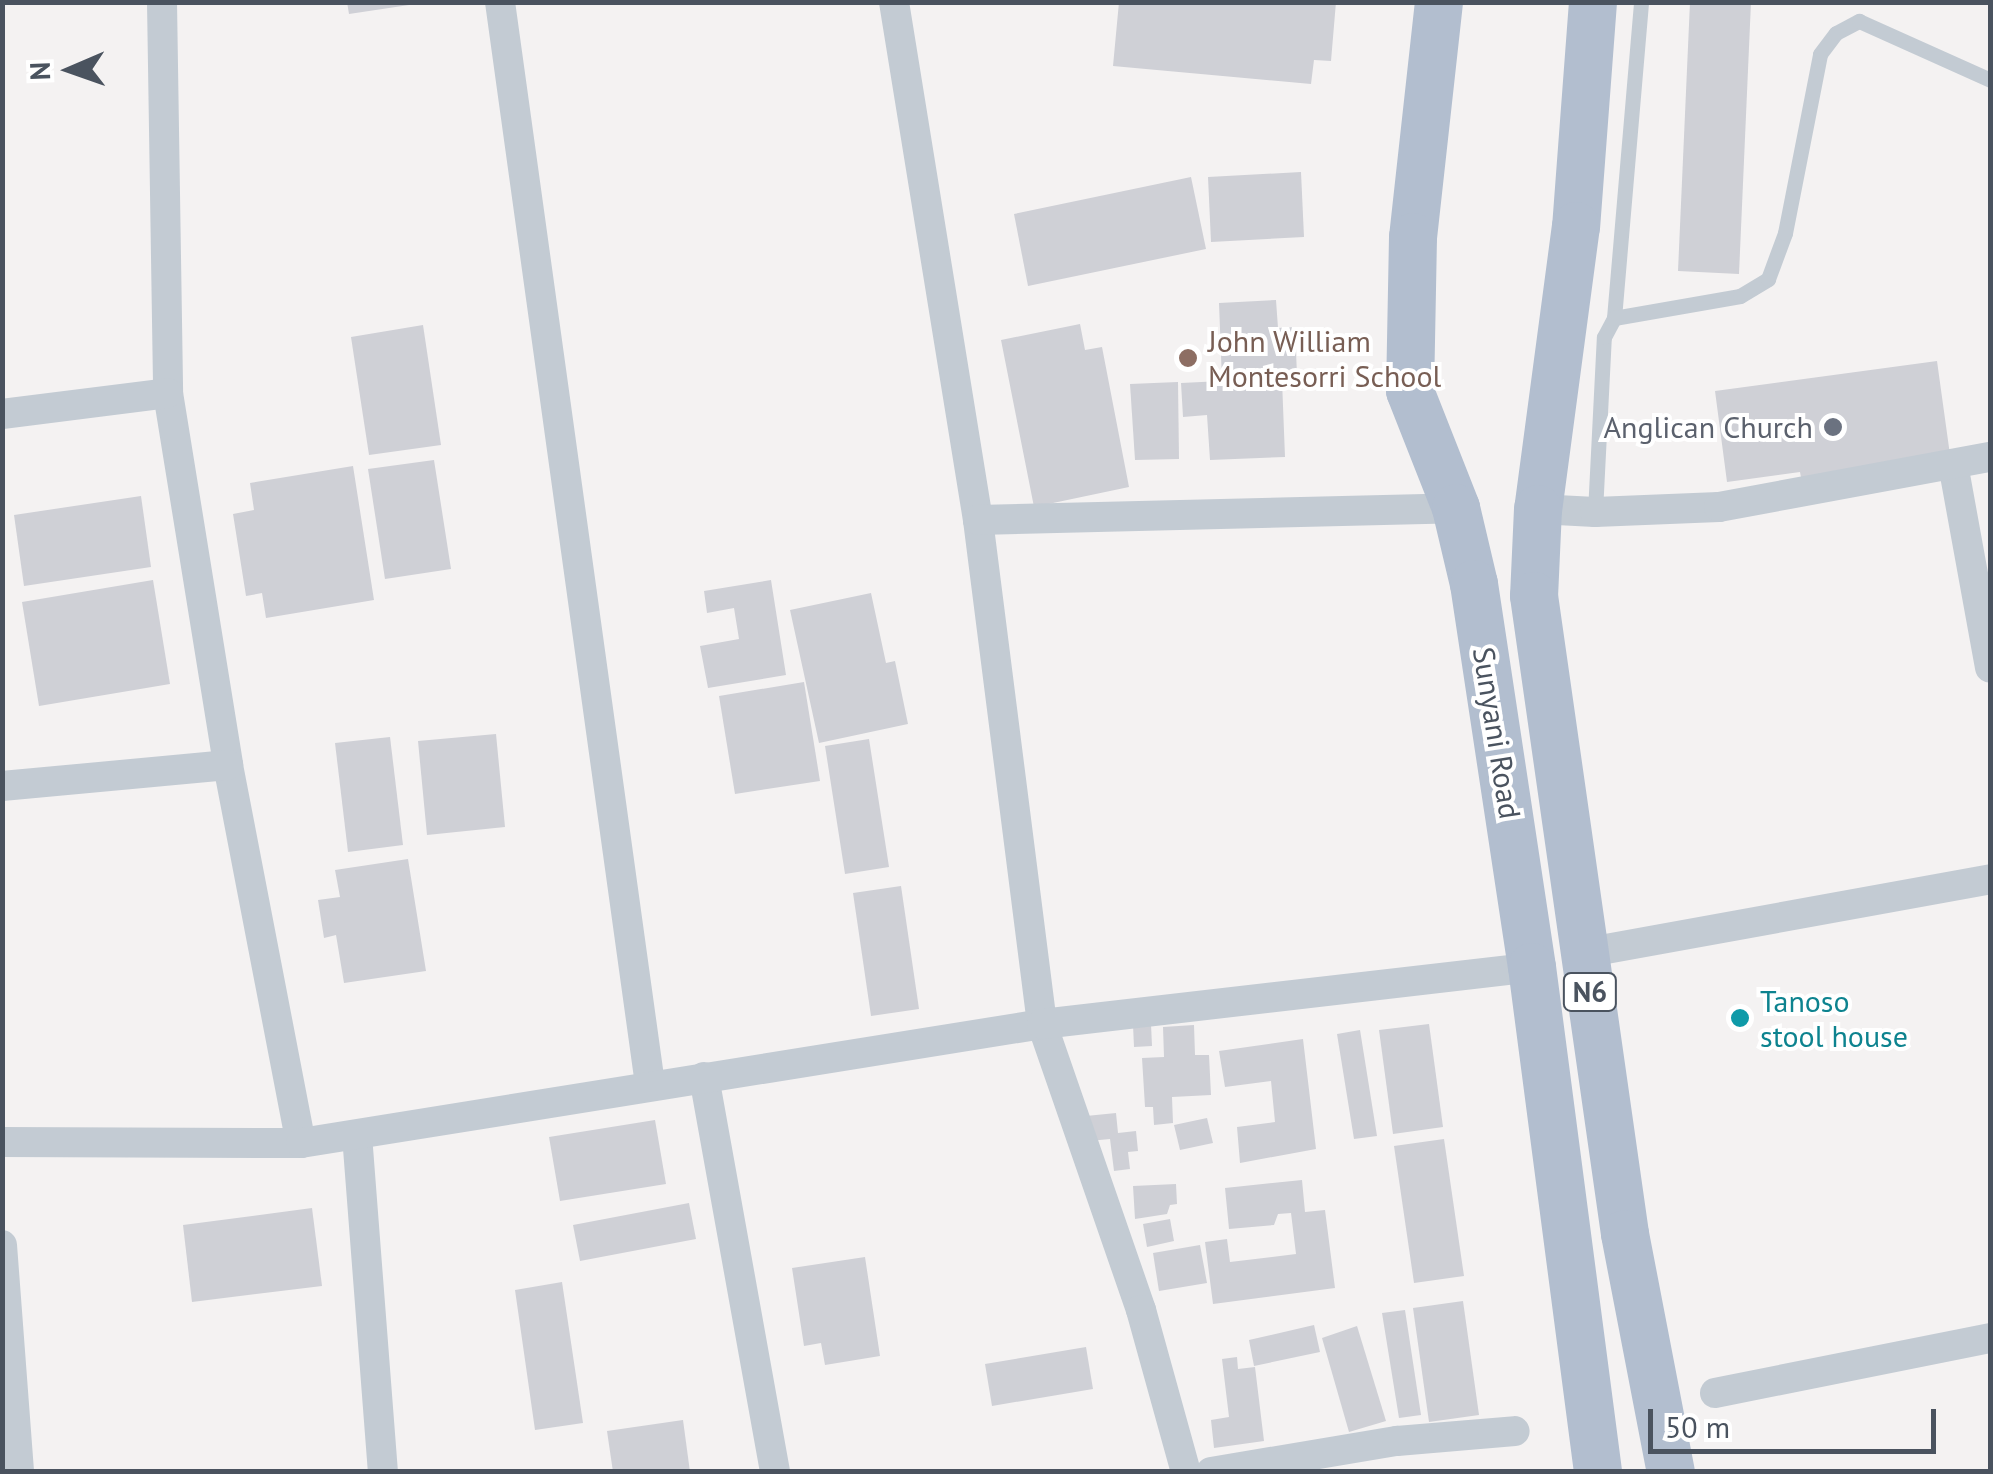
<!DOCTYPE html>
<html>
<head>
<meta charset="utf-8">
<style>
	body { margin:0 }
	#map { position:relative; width:1993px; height:1474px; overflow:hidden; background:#f4f2f2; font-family:"PT Sans",sans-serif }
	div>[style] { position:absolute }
	.building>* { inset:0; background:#cfd0d6 }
	.lane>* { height:15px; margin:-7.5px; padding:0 7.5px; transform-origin:7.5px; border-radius:7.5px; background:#c3cbd3 }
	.street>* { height:30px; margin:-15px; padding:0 15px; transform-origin:15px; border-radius:15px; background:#c3cbd3 }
	.primary>* { height:48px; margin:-24px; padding:0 24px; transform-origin:24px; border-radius:24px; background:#b2becf }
	.dots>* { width:28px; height:28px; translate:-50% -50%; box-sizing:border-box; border:5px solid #fff; border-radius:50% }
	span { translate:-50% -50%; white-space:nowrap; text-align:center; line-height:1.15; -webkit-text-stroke:8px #fff; paint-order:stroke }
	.shield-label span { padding:2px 8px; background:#fff; border:2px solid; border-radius:8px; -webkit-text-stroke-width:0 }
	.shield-label { font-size:28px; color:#4a535f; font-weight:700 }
	.education-label { font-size:30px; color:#785e54 }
	.left { translate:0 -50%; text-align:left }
	.worship-label { font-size:30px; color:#5b616d }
	.right { translate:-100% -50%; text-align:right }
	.street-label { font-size:30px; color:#4a535f }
	.culture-label { font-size:30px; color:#0d838f }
	.frame { position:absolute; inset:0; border:5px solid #4a535f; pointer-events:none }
	.north { position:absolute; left:20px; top:20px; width:100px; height:100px; -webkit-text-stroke:8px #fff; paint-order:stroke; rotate:268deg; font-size:28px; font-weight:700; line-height:40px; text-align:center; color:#4a535f }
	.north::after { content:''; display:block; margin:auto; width:35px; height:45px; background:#4a535f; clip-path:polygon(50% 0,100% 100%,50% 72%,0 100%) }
	.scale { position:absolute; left:1648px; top:1409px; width:288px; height:45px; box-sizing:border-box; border:5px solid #4a535f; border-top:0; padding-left:12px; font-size:30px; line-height:35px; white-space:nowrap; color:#4a535f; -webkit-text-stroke:8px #fff; paint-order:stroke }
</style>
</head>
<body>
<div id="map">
	<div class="building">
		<i style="clip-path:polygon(347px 2px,409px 2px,409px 5px,349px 14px)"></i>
		<i style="clip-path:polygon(1119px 2px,1336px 2px,1331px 61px,1314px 60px,1311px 84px,1113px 66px)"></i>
		<i style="clip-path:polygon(1690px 2px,1751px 2px,1739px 274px,1678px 271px)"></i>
		<i style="clip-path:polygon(1301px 172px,1304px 237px,1211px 242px,1208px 177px)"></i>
		<i style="clip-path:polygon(1191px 177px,1206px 249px,1028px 286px,1014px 214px)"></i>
		<i style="clip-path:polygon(1276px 300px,1278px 328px,1295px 327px,1297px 375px,1282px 380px,1285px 457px,1210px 460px,1207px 415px,1183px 417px,1181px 383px,1222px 381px,1219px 303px)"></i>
		<i style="clip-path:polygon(1080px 324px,1085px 350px,1102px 347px,1129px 487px,1034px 507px,1001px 340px)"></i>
		<i style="clip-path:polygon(423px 325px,441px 445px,369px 455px,351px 337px)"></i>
		<i style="clip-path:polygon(1937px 361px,1951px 462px,1802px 483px,1800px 472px,1727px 482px,1715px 391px)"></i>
		<i style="clip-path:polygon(1178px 382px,1179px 459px,1135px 460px,1130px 384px)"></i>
		<i style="clip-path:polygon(434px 460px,451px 569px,385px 579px,368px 469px)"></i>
		<i style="clip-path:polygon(353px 466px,374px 600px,266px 618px,262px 593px,246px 596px,233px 514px,254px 510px,250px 483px)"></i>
		<i style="clip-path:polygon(141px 496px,151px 567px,24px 586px,14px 515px)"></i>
		<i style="clip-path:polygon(153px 580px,170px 684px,39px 706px,22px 602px)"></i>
		<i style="clip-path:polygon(771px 580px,786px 675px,708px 688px,700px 646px,739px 639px,734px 608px,707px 613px,704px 591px)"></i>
		<i style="clip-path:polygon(871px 593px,886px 663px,895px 661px,908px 724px,819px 743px,790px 610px)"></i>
		<i style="clip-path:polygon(804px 682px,820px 781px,735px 794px,719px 696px)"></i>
		<i style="clip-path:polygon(496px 734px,505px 827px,427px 835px,418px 741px)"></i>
		<i style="clip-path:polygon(390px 737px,403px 845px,348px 852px,335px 743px)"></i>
		<i style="clip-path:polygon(869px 739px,889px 867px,845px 874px,825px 746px)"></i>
		<i style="clip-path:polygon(408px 859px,426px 971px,344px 983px,336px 935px,324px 938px,318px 900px,340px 897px,335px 870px)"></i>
		<i style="clip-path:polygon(901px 886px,919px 1009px,871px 1016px,853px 893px)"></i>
		<i style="clip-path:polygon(1151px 1024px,1152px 1046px,1134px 1047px,1133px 1025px)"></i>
		<i style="clip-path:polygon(1429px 1024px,1443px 1127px,1393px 1134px,1379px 1030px)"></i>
		<i style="clip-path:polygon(1194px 1025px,1195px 1055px,1209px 1055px,1211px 1095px,1172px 1097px,1173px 1123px,1154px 1125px,1153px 1107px,1145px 1107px,1142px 1058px,1164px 1057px,1163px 1027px)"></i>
		<i style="clip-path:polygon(1360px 1030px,1377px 1136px,1354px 1139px,1337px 1034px)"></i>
		<i style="clip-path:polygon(1303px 1039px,1316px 1149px,1240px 1163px,1237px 1127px,1275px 1122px,1271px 1081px,1225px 1087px,1219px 1051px)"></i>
		<i style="clip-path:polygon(1116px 1113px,1118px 1133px,1136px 1131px,1138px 1151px,1128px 1152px,1130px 1169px,1114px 1171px,1110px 1139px,1089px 1141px,1086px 1116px)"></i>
		<i style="clip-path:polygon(1207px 1118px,1213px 1143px,1180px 1150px,1174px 1125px)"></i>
		<i style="clip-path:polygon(655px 1120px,666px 1184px,560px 1201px,549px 1137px)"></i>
		<i style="clip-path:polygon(1444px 1139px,1464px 1276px,1414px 1283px,1394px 1146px)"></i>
		<i style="clip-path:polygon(1302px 1180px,1305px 1212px,1325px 1210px,1335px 1288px,1213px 1304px,1205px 1242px,1227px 1239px,1230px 1262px,1296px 1254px,1291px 1213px,1278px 1214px,1274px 1225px,1229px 1229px,1225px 1188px)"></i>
		<i style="clip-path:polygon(1176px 1184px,1177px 1204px,1170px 1205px,1167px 1214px,1135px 1219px,1133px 1186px)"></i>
		<i style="clip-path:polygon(689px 1203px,696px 1239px,580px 1261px,573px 1225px)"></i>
		<i style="clip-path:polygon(312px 1208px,322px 1286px,192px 1302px,183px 1225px)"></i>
		<i style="clip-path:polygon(1170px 1219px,1174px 1241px,1147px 1247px,1143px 1224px)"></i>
		<i style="clip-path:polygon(1200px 1245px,1207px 1283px,1159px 1291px,1153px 1253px)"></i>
		<i style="clip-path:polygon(865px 1257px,880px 1356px,825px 1365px,821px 1343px,804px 1346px,792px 1268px)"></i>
		<i style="clip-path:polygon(562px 1282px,583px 1423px,535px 1430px,515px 1290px)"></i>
		<i style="clip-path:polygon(1463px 1301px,1479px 1415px,1429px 1422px,1413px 1308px)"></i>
		<i style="clip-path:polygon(1405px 1310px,1421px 1415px,1399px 1418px,1382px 1313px)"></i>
		<i style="clip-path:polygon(1314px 1325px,1320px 1352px,1254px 1366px,1249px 1340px)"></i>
		<i style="clip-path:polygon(1357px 1326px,1386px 1421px,1349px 1432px,1322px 1338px)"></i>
		<i style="clip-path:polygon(1086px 1347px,1093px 1389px,992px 1406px,985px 1364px)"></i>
		<i style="clip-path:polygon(1237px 1357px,1238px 1369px,1255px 1367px,1264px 1441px,1214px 1448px,1211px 1420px,1229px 1417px,1222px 1359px)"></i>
		<i style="clip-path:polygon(683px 1420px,690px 1472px,613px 1472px,607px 1431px)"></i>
	</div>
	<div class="lane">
		<i style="left:1614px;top:318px;width:317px;rotate:-85.1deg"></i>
		<i style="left:1595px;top:512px;width:175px;rotate:-87.1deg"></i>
		<i style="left:1604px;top:337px;width:21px;rotate:-62deg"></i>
		<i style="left:1614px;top:318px;width:128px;rotate:-9.9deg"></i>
		<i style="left:1740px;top:296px;width:33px;rotate:-31deg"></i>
		<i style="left:1768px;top:279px;width:49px;rotate:-69.7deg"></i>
		<i style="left:1785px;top:233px;width:182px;rotate:-78.9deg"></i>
		<i style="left:1820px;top:54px;width:26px;rotate:-53deg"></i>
		<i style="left:1836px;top:33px;width:26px;rotate:-28deg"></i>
		<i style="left:1859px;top:21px;width:144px;rotate:24.2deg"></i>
	</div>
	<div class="street">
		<i style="left:162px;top:2px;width:391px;rotate:89.1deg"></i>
		<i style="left:168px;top:393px;width:377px;rotate:80.8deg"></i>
		<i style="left:228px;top:765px;width:385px;rotate:79.1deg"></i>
		<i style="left:500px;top:2px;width:1093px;rotate:82.11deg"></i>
		<i style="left:894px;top:2px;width:525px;rotate:80.79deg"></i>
		<i style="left:978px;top:520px;width:508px;rotate:82.76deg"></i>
		<i style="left:1042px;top:1024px;width:303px;rotate:70.9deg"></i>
		<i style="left:1141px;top:1310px;width:168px;rotate:74.5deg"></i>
		<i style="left:2px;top:414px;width:167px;rotate:-7.2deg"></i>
		<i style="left:1953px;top:464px;width:207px;rotate:79.7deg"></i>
		<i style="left:1538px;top:509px;width:57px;rotate:3deg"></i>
		<i style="left:1595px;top:512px;width:124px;rotate:-2.3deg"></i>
		<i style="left:1719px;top:507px;width:276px;rotate:-10.5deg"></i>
		<i style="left:978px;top:520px;width:478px;rotate:-1.4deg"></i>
		<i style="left:2px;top:786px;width:227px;rotate:-5.3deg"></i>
		<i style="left:1584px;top:953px;width:413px;rotate:-10.3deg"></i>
		<i style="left:704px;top:1077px;width:401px;rotate:79.8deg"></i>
		<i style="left:357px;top:1135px;width:338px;rotate:85.6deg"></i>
		<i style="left:2px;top:1142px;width:299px;rotate:0.2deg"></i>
		<i style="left:301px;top:1143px;width:750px;rotate:-9.12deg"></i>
		<i style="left:1042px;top:1024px;width:493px;rotate:-6.6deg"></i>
		<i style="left:2px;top:1245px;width:228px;rotate:85.7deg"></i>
		<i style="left:1715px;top:1393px;width:280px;rotate:-11.3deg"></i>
		<i style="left:1211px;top:1472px;width:189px;rotate:-9.5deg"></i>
		<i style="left:1397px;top:1441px;width:118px;rotate:-4.8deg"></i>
	</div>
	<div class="primary">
		<i style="left:1439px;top:2px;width:236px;rotate:96.3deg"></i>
		<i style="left:1413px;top:237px;width:154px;rotate:91.1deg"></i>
		<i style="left:1410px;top:391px;width:126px;rotate:68.5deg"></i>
		<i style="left:1456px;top:508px;width:78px;rotate:76.7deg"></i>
		<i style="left:1474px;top:584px;width:387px;rotate:81.4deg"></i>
		<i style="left:1532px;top:967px;width:509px;rotate:82.55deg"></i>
		<i style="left:1593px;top:2px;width:225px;rotate:94.3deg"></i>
		<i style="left:1576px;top:226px;width:286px;rotate:97.6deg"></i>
		<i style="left:1538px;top:509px;width:87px;rotate:92.6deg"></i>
		<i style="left:1534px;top:596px;width:644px;rotate:81.88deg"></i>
		<i style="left:1625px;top:1234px;width:242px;rotate:79.1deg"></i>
	</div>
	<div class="dots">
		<i style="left:1188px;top:358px;background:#8d6e63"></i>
		<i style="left:1833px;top:427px;background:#6b7280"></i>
		<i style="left:1740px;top:1018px;background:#0f9aa8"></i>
	</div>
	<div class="shield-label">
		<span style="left:1590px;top:992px">N6</span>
	</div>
	<div class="education-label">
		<span class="left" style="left:1208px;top:358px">John William<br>Montesorri School</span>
	</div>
	<div class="worship-label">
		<span class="right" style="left:1813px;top:427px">Anglican Church</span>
	</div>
	<div class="street-label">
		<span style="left:1497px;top:733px;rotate:81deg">Sunyani Road</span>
	</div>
	<div class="culture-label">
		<span class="left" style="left:1760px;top:1018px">Tanoso<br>stool house</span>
	</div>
	<div class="frame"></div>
	<div class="north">N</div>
	<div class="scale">50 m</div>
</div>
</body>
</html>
